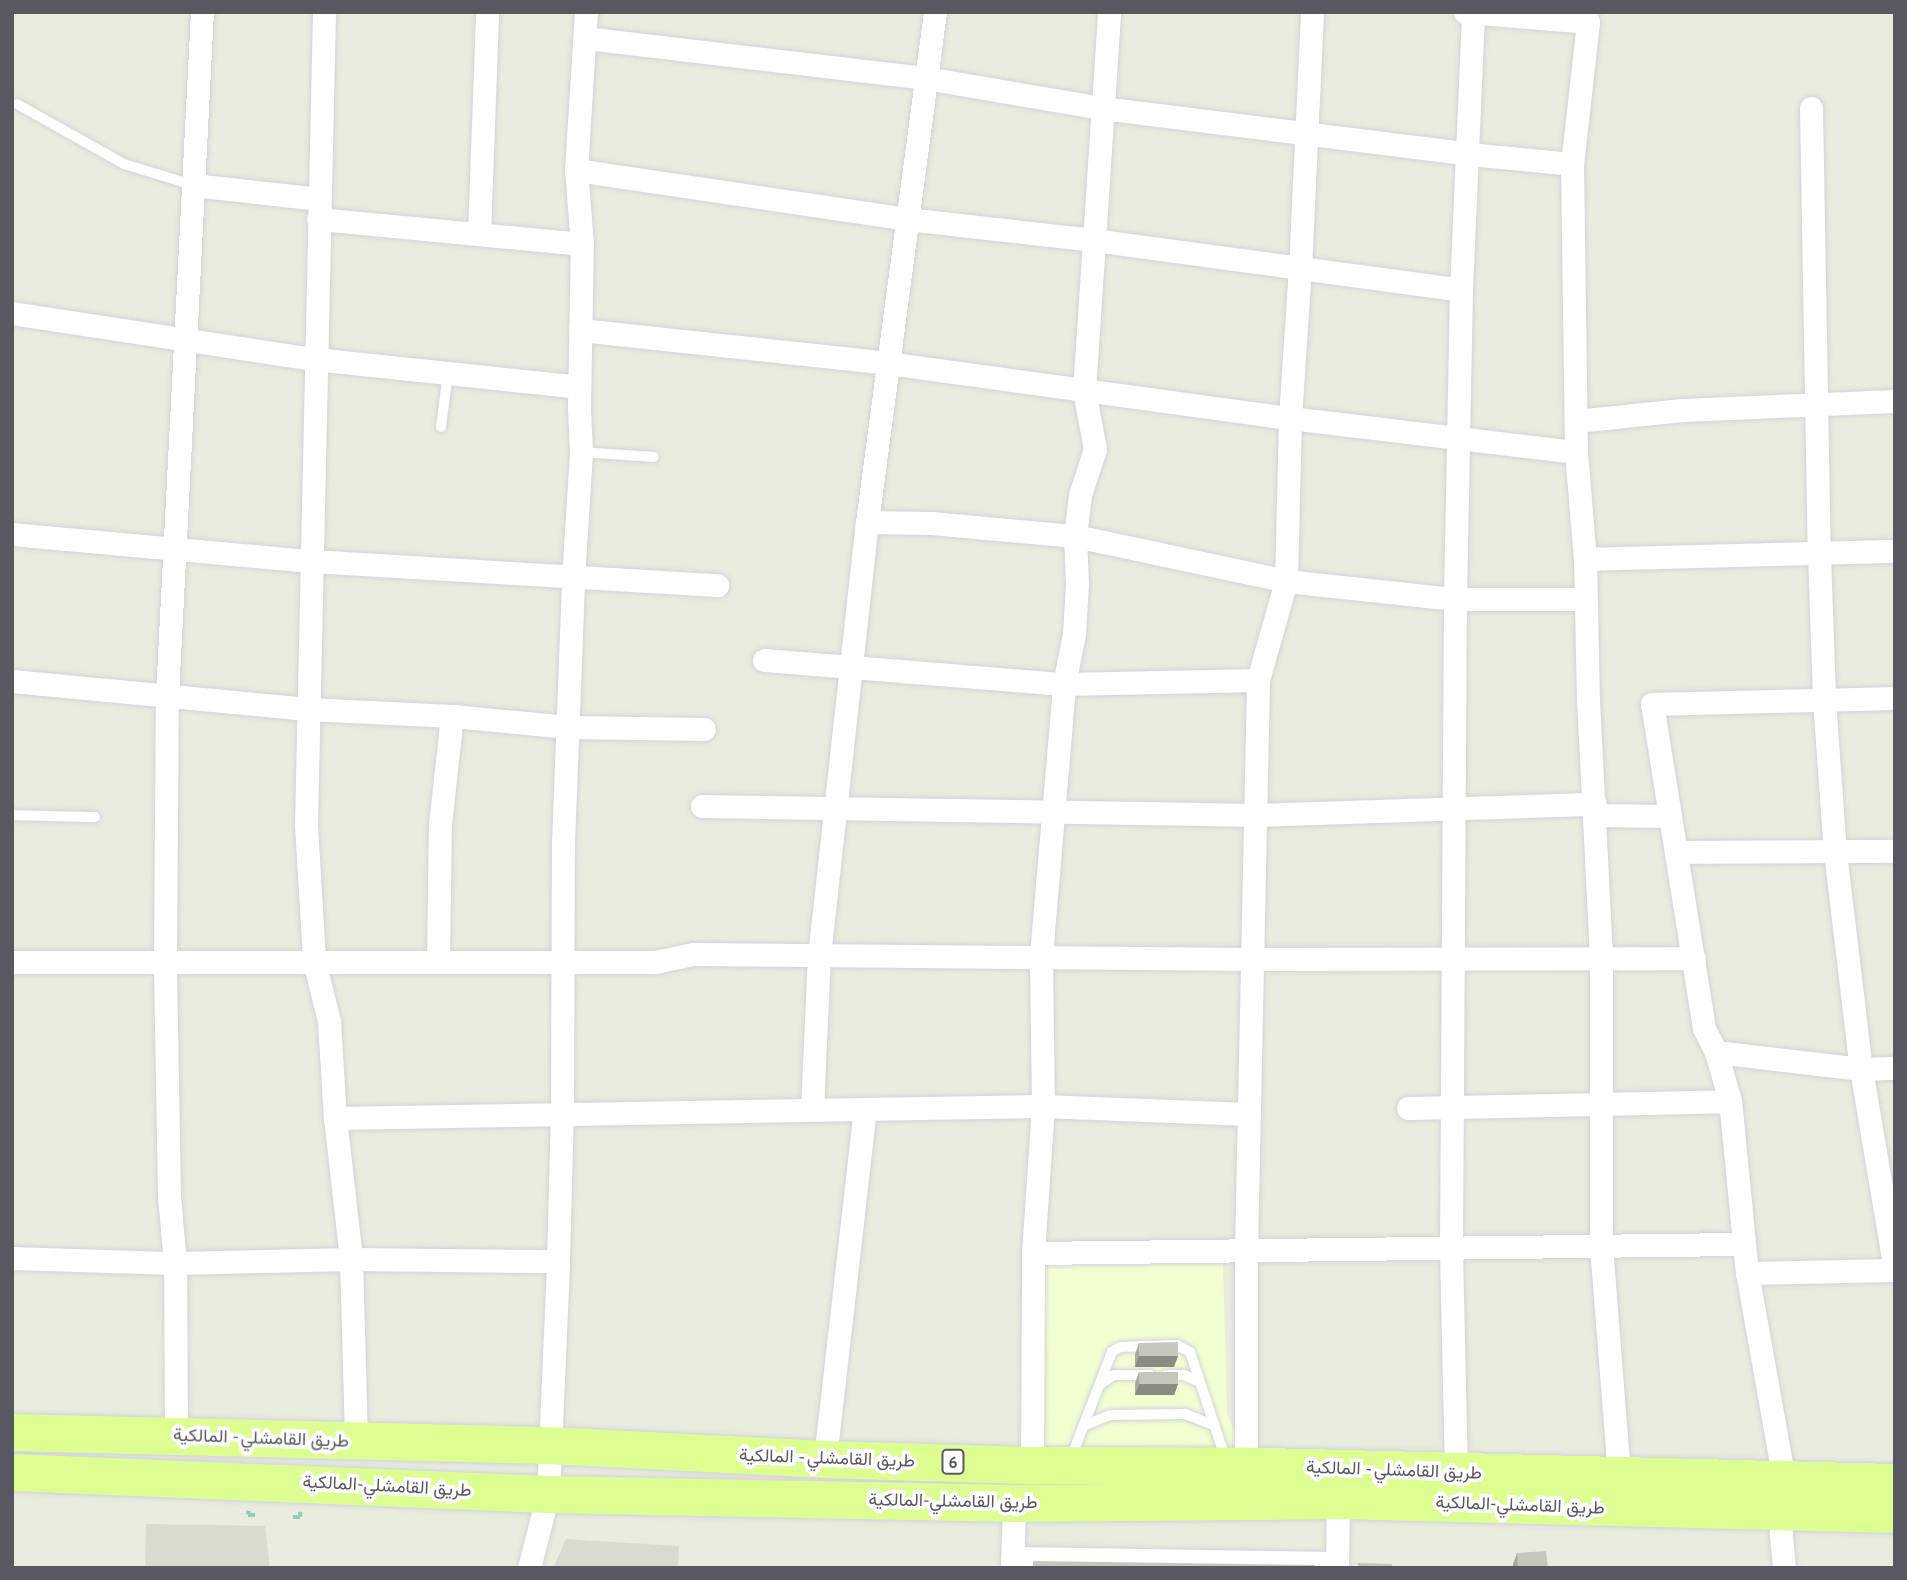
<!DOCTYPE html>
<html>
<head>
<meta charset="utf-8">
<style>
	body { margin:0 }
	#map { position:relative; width:1907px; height:1580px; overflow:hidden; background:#e8edde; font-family:"PT Sans",Vazirmatn,sans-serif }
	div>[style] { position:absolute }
	.commercial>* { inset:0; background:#f1ffd1 }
	.education>* { inset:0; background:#d8dccd }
	.path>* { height:3.5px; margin-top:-1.75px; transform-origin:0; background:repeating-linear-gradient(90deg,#92cabf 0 7px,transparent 0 10.5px) }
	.roads { filter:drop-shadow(0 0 2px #d3d2da) drop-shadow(0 0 2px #d3d2da) }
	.service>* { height:10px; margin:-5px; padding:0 5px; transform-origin:5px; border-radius:5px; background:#fff }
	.minor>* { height:23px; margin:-11.5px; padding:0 11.5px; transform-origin:11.5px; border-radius:11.5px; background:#fff }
	.trunk>* { height:37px; margin:-18.5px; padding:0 18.5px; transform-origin:18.5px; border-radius:18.5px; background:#ddff92 }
	.wall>* { inset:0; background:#a9aba1 }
	.shaded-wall>* { inset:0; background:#8a8b83 }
	.building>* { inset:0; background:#c5c7bb }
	span { translate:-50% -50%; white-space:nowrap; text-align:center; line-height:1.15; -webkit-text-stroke:7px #fff; paint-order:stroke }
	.shield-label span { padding:2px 5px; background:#fff; border:2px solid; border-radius:5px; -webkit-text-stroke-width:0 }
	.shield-label { font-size:16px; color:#585861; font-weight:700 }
	.street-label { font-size:18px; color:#585861 }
	.frame { position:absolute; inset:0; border:14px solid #585861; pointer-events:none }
</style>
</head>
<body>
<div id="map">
	<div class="commercial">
		<i style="clip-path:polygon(1223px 1261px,1227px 1413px,1238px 1439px,1238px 1455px,1043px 1453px,1041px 1262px)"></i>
	</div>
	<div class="education">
		<i style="clip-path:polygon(146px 1524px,265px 1526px,270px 1568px,145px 1568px)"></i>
		<i style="clip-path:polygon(566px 1539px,679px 1546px,678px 1568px,553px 1568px)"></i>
	</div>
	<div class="path">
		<i style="left:249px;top:1511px;width:4px;rotate:104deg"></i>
		<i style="left:248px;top:1515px;width:7px"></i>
		<i style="left:293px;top:1517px;width:7px"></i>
		<i style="left:300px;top:1517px;width:5px;rotate:-90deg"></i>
	</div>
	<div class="roads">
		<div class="service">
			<i style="left:17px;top:104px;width:123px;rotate:29.3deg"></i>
			<i style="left:124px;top:164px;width:72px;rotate:16.9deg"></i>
			<i style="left:441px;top:427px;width:54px;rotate:-82.6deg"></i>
			<i style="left:581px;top:452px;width:73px;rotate:3.9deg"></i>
			<i style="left:12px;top:815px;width:83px;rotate:1.4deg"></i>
			<i style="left:1166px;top:1375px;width:18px"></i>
			<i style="left:1184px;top:1375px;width:17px;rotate:24deg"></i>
			<i style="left:1099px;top:1385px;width:18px;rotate:-34deg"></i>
			<i style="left:1114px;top:1375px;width:36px"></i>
			<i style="left:1083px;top:1426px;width:29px;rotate:-22deg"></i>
			<i style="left:1110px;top:1415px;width:75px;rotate:-0.8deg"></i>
			<i style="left:1185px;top:1414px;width:31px;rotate:21deg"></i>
			<i style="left:1071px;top:1458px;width:114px;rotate:-68.9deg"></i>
			<i style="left:1112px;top:1352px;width:9px;rotate:-32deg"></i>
			<i style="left:1120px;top:1347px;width:57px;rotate:-2deg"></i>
			<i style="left:1177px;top:1345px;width:15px;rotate:28deg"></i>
			<i style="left:1190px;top:1352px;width:114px;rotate:71.6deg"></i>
		</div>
		<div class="minor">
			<i style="left:324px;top:12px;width:813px;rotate:91.27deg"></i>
			<i style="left:306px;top:825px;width:136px;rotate:86.6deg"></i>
			<i style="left:314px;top:961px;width:62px;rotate:76deg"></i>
			<i style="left:329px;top:1021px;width:97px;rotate:86.5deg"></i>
			<i style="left:335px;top:1118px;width:142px;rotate:83.5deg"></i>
			<i style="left:351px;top:1259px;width:182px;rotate:88.4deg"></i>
			<i style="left:1465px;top:12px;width:123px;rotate:4.6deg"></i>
			<i style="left:1588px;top:22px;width:143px;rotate:96.4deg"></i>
			<i style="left:1572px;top:164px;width:288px;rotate:89.2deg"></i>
			<i style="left:1576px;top:452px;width:107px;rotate:85.2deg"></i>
			<i style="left:1585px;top:559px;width:141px;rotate:88.8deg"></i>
			<i style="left:1588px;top:700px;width:258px;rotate:87.1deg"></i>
			<i style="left:1601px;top:958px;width:288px;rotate:90deg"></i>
			<i style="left:1601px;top:1246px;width:230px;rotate:85.5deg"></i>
			<i style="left:585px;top:38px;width:343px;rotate:6.7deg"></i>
			<i style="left:926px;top:78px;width:179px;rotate:9.7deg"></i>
			<i style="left:1102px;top:108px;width:370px;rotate:7.1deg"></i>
			<i style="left:1469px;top:154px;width:103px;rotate:5.5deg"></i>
			<i style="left:1811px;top:108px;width:446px;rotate:89deg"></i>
			<i style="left:1819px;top:554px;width:146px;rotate:88deg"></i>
			<i style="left:1824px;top:700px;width:152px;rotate:85.9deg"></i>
			<i style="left:1835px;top:852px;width:219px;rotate:83.2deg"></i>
			<i style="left:1861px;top:1069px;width:203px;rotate:80.4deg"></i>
			<i style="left:576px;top:170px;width:335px;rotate:8.4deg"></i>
			<i style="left:907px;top:219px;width:187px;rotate:6.4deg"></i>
			<i style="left:1093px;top:240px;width:371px;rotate:7.7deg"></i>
			<i style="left:193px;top:185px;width:127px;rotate:6.3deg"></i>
			<i style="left:318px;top:219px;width:265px;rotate:5.4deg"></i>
			<i style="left:479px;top:234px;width:222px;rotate:-87.9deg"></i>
			<i style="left:12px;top:313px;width:305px;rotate:8.7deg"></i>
			<i style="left:314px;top:359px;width:266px;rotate:6deg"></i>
			<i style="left:580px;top:330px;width:309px;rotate:6.1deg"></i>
			<i style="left:887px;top:363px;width:407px;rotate:7.8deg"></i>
			<i style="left:1290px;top:418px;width:288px;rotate:6.8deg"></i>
			<i style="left:1576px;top:421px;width:107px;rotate:-5.9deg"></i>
			<i style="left:1682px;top:410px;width:213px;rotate:-2.4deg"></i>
			<i style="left:867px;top:522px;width:64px;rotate:0.9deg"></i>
			<i style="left:931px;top:523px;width:145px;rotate:5.2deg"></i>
			<i style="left:1075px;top:536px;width:216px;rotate:12deg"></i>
			<i style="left:1286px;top:581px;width:170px;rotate:6.1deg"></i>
			<i style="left:1455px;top:599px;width:130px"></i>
			<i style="left:12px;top:534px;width:299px;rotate:5.2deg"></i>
			<i style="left:310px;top:561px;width:408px;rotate:3.4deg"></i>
			<i style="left:1585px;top:559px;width:310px;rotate:-1.5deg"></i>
			<i style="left:764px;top:660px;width:301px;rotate:4.6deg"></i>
			<i style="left:1064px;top:684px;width:194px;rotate:-1.2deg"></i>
			<i style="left:12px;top:681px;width:297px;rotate:5.4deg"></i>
			<i style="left:308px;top:709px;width:144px;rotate:2.8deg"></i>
			<i style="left:452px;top:716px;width:117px;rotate:5.4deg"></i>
			<i style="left:568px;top:727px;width:136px;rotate:0.8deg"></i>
			<i style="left:702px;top:806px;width:554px;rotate:0.93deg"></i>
			<i style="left:1256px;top:815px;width:339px;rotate:-1.9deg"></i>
			<i style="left:1595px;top:815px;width:74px;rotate:0.8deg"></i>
			<i style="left:1676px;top:852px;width:219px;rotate:-0.3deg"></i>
			<i style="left:438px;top:961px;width:137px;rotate:-89.2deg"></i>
			<i style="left:440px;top:824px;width:109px;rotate:-83.7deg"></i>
			<i style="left:12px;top:962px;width:643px"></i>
			<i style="left:655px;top:962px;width:40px;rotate:-12deg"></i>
			<i style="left:694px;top:954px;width:560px;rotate:0.51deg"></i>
			<i style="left:1254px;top:959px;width:440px;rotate:-0.1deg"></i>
			<i style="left:1716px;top:1052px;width:146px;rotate:6.7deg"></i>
			<i style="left:1861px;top:1069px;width:34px;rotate:-2deg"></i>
			<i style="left:1408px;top:1108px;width:322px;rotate:-1.2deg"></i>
			<i style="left:812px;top:1109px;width:153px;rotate:-87.4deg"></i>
			<i style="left:819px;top:956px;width:437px;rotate:-83.7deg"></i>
			<i style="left:867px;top:522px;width:515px;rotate:-82.41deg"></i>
			<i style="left:335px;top:1118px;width:708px;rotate:-0.97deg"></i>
			<i style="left:1043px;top:1106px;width:206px;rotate:2.2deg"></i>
			<i style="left:1033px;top:1253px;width:710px;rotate:-0.73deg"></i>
			<i style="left:12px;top:1258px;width:163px;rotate:1.8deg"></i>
			<i style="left:175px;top:1263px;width:176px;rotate:-1.3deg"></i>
			<i style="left:351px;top:1259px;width:207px;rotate:0.6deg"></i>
			<i style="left:1747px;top:1273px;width:148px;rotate:-1.2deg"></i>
			<i style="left:176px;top:1435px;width:172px;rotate:-90.3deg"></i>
			<i style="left:175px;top:1263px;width:67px;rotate:-95.1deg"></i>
			<i style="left:169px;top:1196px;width:234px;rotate:-91deg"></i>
			<i style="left:165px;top:962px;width:267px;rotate:-89.6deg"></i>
			<i style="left:167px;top:695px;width:684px;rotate:-87.07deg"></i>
			<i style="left:825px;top:1459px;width:351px;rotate:-83.5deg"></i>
			<i style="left:1032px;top:1465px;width:212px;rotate:-89.7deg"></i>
			<i style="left:1033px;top:1253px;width:147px;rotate:-86.1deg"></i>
			<i style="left:1043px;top:1106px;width:151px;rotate:-90.8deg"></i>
			<i style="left:1041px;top:955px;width:272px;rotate:-85.1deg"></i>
			<i style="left:1064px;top:684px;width:51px;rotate:-78.7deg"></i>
			<i style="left:1074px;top:634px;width:50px;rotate:-86.6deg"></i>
			<i style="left:1077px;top:584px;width:48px;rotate:-92.4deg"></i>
			<i style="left:1075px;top:536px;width:41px;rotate:-83deg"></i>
			<i style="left:1080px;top:495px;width:48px;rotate:-71.9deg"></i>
			<i style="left:1095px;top:449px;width:59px;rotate:-100.7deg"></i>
			<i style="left:1084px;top:391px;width:380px;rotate:-86.2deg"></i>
			<i style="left:1246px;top:1466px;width:216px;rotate:-90deg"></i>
			<i style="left:1246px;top:1250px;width:570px;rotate:-88.79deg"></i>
			<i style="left:1258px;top:680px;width:103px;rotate:-74.2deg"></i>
			<i style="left:1286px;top:581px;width:163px;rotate:-88.6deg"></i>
			<i style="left:1290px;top:418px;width:150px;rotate:-86.2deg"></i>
			<i style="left:1300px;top:268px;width:256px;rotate:-87.3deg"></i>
			<i style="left:1456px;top:1472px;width:224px;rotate:-91.3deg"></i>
			<i style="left:1451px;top:1248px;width:649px;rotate:-89.65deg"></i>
			<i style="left:1455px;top:599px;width:309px;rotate:-88.9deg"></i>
			<i style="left:1461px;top:290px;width:278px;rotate:-87.5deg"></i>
			<i style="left:1784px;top:1480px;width:210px;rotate:-100.1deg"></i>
			<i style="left:1747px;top:1273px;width:173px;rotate:-95.6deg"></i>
			<i style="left:1730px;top:1101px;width:51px;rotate:-105.9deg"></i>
			<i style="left:1716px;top:1052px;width:27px;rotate:-117deg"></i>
			<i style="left:1704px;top:1028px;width:328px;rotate:-99.1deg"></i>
			<i style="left:1652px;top:704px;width:243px;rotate:-1.4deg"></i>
			<i style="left:1779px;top:1512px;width:56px;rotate:84.9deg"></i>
			<i style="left:1012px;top:1558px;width:325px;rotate:0.9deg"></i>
			<i style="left:529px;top:1568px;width:76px;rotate:-75.6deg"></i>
			<i style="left:548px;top:1494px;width:233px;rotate:-87.5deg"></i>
			<i style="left:558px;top:1261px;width:148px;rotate:-88.5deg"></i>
			<i style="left:562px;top:1113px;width:270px;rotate:-89.8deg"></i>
			<i style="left:563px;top:843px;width:266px;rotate:-87.8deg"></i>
			<i style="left:573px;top:577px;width:125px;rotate:-86.3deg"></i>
			<i style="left:581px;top:452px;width:44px;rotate:-92.6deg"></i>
			<i style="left:579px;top:408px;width:164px;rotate:-89deg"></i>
			<i style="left:582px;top:244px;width:74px;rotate:-94.6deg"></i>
			<i style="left:576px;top:170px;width:158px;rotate:-86.4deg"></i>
			<i style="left:1012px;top:1568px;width:65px;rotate:-88.2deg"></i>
			<i style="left:1337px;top:1568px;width:68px;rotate:-89.2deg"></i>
		</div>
		<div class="trunk">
			<i style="left:12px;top:1432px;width:536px;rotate:1.39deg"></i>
			<i style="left:548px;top:1445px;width:277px;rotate:2.9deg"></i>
			<i style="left:825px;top:1459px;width:207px;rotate:1.7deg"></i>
			<i style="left:1032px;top:1465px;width:234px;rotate:0.2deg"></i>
			<i style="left:1266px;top:1466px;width:629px;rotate:1.46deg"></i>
			<i style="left:12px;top:1472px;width:536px;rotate:2.35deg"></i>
			<i style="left:548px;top:1494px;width:466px;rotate:1.1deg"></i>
			<i style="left:1014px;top:1503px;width:324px;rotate:-0.5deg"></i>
			<i style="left:1338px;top:1500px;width:557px;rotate:1.44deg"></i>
		</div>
	</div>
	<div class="wall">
		<i style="clip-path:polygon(1139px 1343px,1174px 1367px,1135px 1367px,1135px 1354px)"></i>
		<i style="clip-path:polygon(1139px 1372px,1178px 1384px,1174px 1395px,1135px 1395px,1135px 1383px)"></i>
		<i style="clip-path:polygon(1517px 1553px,1548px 1568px,1513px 1568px,1513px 1564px)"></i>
	</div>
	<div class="shaded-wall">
		<i style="clip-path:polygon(1139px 1356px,1178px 1356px,1174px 1367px,1135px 1367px)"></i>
		<i style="clip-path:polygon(1139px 1384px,1178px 1384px,1174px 1395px,1135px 1395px)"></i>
	</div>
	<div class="building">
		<i style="clip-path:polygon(1178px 1342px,1178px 1356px,1139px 1356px,1139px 1343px)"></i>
		<i style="clip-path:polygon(1139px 1372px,1178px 1372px,1178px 1384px,1139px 1384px)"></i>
		<i style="clip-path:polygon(1546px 1551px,1548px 1568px,1518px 1568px,1517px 1553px)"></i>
		<i style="clip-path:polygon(1033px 1561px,1315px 1565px,1315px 1568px,1026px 1568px,1026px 1567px,1033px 1567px)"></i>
		<i style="clip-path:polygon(1358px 1563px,1392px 1564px,1392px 1568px,1358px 1568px)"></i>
	</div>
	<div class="shield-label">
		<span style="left:953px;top:1462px">6</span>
	</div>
	<div class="street-label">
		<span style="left:261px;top:1438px;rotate:2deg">طريق القامشلي - المالكية</span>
		<span style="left:827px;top:1458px;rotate:2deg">طريق القامشلي - المالكية</span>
		<span style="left:1394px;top:1470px;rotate:2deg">طريق القامشلي - المالكية</span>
		<span style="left:387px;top:1486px;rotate:3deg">طريق القامشلي-المالكية</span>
		<span style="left:953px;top:1501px;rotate:1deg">طريق القامشلي-المالكية</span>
		<span style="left:1520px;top:1505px;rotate:2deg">طريق القامشلي-المالكية</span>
	</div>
	<div class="frame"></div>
</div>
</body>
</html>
